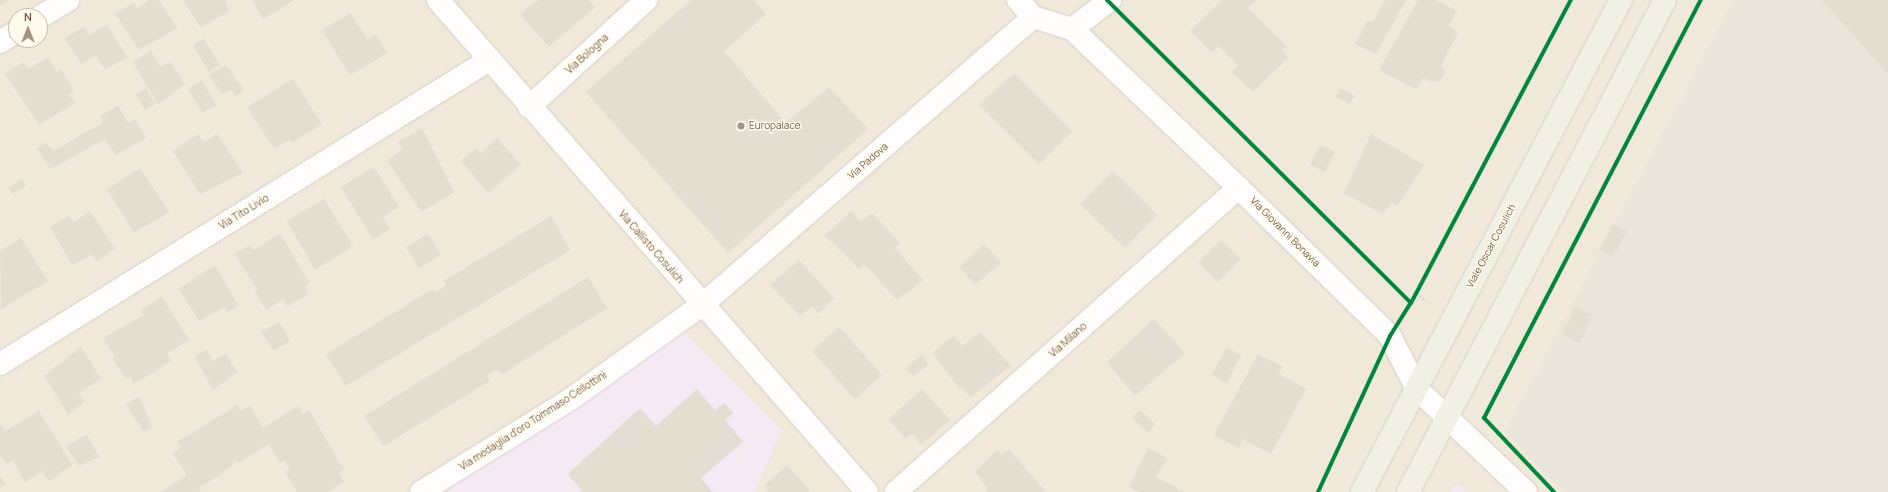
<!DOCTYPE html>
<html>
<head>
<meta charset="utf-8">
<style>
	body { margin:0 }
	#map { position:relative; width:1888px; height:492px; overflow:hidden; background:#f7f4eb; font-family:Manrope,sans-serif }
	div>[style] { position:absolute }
	.residential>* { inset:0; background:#f0e8d8 }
	.industrial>* { inset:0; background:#ebe5dc }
	.education>* { inset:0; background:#f5eaf3 }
	.building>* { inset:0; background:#e4ddd2 }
	.path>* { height:2.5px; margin-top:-1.25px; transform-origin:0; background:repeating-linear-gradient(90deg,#dad4ce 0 1px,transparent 0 4px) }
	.roads { filter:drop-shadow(0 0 1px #d6d1c9) drop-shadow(0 0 1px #d6d1c9) }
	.minor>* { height:22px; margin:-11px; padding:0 11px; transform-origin:11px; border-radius:11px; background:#fefdfc }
	.primary>* { height:22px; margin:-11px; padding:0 11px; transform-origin:11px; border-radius:11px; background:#f2efe5 }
	.cycleway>* { height:4px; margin:-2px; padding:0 2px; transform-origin:2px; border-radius:2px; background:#00873e }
	.dots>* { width:11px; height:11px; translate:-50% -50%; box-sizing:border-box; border:2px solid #fffaec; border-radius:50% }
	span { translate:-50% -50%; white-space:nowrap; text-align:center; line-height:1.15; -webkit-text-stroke:3px #fffaec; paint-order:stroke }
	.street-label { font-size:10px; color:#76604a }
	.poi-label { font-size:10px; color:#76604a }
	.left { translate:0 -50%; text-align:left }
	.north { position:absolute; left:8px; top:8px; width:40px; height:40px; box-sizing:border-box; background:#fffaec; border:1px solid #c8bcab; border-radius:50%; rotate:0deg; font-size:11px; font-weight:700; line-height:16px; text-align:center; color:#76604a }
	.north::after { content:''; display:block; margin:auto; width:14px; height:18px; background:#a39482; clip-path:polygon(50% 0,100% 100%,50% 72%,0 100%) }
</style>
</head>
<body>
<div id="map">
	<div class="residential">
		<i style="clip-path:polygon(evenodd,0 0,1733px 0,1504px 432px,1563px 492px,0 492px,0 0,16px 16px,40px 16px,40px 40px,16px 40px,16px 16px)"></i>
	</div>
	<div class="industrial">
		<i style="clip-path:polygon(1733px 0,1888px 0,1888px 492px,1563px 492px,1504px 432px)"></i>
	</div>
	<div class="education">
		<i style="clip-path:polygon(684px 331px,782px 430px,755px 492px,442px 492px)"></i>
		<i style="clip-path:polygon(1454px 485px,1469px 492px,1451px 492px)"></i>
	</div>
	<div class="building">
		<i style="clip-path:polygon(0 0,9px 0,0 5px)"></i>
		<i style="clip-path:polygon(150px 0,159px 0,177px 28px,139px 50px,115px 13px,134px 3px,137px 8px)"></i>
		<i style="clip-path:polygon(183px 0,225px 0,229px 11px,201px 28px)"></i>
		<i style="clip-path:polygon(252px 0,294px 0,263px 19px)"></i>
		<i style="clip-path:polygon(538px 0,589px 0,595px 7px,549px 47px,520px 14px)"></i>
		<i style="clip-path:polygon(691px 0,754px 0,766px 14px,724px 51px,786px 123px,829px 87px,868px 129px,728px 253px,586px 92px)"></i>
		<i style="clip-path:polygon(1222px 0,1256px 0,1248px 8px,1286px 46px,1282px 50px,1289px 57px,1253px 92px,1232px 72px,1238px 65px,1219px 46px,1212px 52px,1190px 31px)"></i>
		<i style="clip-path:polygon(1385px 0,1406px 0,1376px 54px,1355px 44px,1367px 21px,1373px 23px)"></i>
		<i style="clip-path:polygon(1418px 0,1435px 0,1457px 11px,1449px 25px,1458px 33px,1441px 65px,1445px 73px,1438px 83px,1423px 78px,1416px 89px,1379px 70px)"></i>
		<i style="clip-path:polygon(1822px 0,1888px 0,1888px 74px)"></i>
		<i style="clip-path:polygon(350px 13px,368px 40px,376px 35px,387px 53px,350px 75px,322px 30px)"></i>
		<i style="clip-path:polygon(107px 25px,127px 57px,105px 69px,96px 56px,81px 64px,65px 38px,83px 27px,89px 35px)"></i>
		<i style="clip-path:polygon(204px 39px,220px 65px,209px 72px,193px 45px)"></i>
		<i style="clip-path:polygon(151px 51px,161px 67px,170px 62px,185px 84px,158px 105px,133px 62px)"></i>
		<i style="clip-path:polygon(48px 57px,57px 72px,61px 69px,74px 91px,69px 94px,75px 103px,39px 125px,5px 74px,24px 62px,28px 69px)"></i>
		<i style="clip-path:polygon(226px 65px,244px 90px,235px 96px,231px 89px,222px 94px,209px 75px)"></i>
		<i style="clip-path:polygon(1014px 73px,1072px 131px,1039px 164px,979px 105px)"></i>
		<i style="clip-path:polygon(293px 79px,322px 124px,292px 143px,289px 140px,274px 148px,247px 107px)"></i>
		<i style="clip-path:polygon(202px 80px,216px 105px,202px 113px,188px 89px)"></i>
		<i style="clip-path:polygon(146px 88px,155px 104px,145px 110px,136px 94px)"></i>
		<i style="clip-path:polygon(1340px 88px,1355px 96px,1350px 104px,1335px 96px)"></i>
		<i style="clip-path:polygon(118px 105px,128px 123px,135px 119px,146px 138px,116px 155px,105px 139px,50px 169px,37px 148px,46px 143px,53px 151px,103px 123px,100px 116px)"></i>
		<i style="clip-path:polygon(422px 128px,454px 192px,421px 212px,387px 160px,403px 150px,398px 142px)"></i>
		<i style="clip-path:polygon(198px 134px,203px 143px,217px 134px,243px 173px,200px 194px,173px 151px)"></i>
		<i style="clip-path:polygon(1371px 134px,1424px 165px,1397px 206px,1392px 203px,1382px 214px,1344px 193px)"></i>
		<i style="clip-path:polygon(497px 138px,521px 165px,488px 193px,461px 161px,476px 148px,481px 153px)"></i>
		<i style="clip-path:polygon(1320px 145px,1335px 152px,1325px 172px,1310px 165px)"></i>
		<i style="clip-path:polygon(374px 167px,399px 207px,383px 217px,390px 229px,373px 239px,341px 187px)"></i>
		<i style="clip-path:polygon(140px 168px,169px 212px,134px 233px,107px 189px)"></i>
		<i style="clip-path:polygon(1113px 171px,1157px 215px,1125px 248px,1080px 204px)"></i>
		<i style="clip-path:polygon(22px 179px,26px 186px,12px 194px,9px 188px)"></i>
		<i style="clip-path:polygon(324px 199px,353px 246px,315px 270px,287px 221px)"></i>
		<i style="clip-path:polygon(90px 211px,115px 249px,97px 261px,92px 254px,72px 265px,50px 227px,69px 216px,73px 223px)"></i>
		<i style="clip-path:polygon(852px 211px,861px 222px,872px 213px,900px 243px,895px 248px,923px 280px,897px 300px,864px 263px,859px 269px,825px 235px)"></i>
		<i style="clip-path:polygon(551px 216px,570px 250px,346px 386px,326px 354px,433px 289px,435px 292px,447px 285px,444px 281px)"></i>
		<i style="clip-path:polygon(1613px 224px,1627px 231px,1613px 257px,1599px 250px)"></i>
		<i style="clip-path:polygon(428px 234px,441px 255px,419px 268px,406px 247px)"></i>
		<i style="clip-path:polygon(277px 235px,281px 235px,309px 282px,305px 287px,308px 294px,287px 306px,283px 299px,266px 310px,255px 290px,257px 289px,234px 254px,250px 245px,254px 250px)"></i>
		<i style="clip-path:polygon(21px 238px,48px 281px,1px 309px,0 251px)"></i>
		<i style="clip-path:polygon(1221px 240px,1241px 259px,1218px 282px,1198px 263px)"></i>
		<i style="clip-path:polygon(984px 244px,1001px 263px,975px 285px,959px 267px)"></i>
		<i style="clip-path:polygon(799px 260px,834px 298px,819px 314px,812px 306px,800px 316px,770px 285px)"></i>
		<i style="clip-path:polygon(215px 265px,238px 305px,228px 312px,224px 307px,199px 321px,179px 289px)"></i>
		<i style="clip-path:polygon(588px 277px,607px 308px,502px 374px,497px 369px,487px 376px,490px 381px,383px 446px,364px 416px)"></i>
		<i style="clip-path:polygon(162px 297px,189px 340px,167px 353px,171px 361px,134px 384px,130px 377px,126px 379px,113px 359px,116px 358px,103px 338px,144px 315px,141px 310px)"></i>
		<i style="clip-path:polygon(1575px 307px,1593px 315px,1580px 343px,1562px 335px)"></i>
		<i style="clip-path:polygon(1154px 319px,1185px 353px,1135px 396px,1107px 362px)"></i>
		<i style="clip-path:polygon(279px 322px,290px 341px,274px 351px,261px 332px)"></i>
		<i style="clip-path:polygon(839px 327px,882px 375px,855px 399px,812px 351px)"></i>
		<i style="clip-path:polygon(980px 332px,1011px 366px,970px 397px,962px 387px,959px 389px,933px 353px,953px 336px,963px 346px)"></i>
		<i style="clip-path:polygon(81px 347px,101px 379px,79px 393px,85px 402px,68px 414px,44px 376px)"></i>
		<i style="clip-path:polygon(1226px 348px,1241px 355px,1227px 383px,1212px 375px)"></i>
		<i style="clip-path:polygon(206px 349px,213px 361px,226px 354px,237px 372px,213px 390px,195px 357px)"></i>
		<i style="clip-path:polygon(922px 354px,929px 364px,914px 376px,906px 368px)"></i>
		<i style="clip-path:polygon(1258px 354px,1282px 366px,1279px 374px,1306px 389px,1271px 454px,1242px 439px,1239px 448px,1214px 435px)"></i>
		<i style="clip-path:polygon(697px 389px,715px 410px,724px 403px,734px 413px,725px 420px,743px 442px,701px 478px,713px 492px,583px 492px,568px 474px,640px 408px,656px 426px)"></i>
		<i style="clip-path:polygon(922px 389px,950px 420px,921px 445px,913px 434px,905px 439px,889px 419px)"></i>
		<i style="clip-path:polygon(139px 396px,152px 427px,144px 432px,126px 405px)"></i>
		<i style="clip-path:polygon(237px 405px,241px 411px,250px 406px,263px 428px,298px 406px,303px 414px,309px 410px,344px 470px,339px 473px,344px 482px,328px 492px,298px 492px,285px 472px,290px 468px,285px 461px,280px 463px,269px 444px,238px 463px,235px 459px,231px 467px,199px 488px,202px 492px,161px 492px,187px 475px,173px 454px,181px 448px,177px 442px)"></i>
		<i style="clip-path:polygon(1140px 410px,1155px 424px,1148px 433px,1132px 418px)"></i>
		<i style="clip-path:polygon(39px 411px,72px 465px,49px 481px,42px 471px,25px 482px,13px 460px,6px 464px,0 455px,0 424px,5px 431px)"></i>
		<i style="clip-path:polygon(87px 435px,99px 457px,79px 466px,66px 446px)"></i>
		<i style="clip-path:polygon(1148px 448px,1167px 458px,1156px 477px,1184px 492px,1140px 492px,1129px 487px)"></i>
		<i style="clip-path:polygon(1009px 449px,1046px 492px,986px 492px,988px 489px,975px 472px,997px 450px,1002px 455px)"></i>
		<i style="clip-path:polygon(787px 465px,811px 492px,769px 492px,764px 486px)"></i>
		<i style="clip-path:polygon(0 476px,5px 484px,0 487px)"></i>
	</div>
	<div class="path">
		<i style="left:1416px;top:294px;width:20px;rotate:33deg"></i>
		<i style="left:1508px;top:352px;width:10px;rotate:37deg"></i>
		<i style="left:1516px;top:358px;width:403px;rotate:-62.7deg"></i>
	</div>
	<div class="roads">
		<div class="minor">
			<i style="left:438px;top:0;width:653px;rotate:48.91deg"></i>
			<i style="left:1018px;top:0;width:23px;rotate:49deg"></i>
			<i style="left:1033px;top:17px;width:41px;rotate:17.1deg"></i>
			<i style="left:1072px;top:29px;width:231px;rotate:43.6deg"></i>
			<i style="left:1239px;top:188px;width:211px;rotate:44.4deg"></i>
			<i style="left:1390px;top:336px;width:59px;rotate:63deg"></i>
			<i style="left:1417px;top:389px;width:150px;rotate:43.4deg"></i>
			<i style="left:40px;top:17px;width:33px;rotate:-31deg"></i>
			<i style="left:1072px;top:29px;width:48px;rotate:-37.3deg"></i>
			<i style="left:0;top:42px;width:19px;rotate:-32deg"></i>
			<i style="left:529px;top:107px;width:159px;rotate:-42.4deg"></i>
			<i style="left:0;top:364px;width:576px;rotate:-31.87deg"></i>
			<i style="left:421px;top:492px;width:176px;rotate:-31.8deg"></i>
			<i style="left:571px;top:399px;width:161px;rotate:-35.7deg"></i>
			<i style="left:702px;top:305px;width:439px;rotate:-41deg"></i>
			<i style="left:896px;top:492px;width:458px;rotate:-41.6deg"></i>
		</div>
		<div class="primary">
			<i style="left:1362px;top:492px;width:556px;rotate:-62.24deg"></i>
			<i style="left:1408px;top:492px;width:555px;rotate:-62.42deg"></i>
		</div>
	</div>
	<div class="cycleway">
		<i style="left:1107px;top:0;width:429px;rotate:44.9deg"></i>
		<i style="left:1318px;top:492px;width:172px;rotate:-65.2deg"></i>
		<i style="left:1390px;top:336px;width:39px;rotate:-58deg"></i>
		<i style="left:1411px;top:303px;width:343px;rotate:-62.2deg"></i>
		<i style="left:1554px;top:492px;width:102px;rotate:-133.4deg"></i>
		<i style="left:1484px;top:418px;width:471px;rotate:-62.6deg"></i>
	</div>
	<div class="dots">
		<i style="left:741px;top:126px;background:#a39482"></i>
	</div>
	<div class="street-label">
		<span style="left:587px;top:54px;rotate:-42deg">Via Bologna</span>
		<span style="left:868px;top:161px;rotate:-41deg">Via Padova</span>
		<span style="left:244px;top:212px;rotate:-32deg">Via Tito Livio</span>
		<span style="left:1285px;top:232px;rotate:45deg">Via Giovanni Bonavia</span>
		<span style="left:1491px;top:246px;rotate:-62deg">Viale Oscar Cosulich</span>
		<span style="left:651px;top:247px;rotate:49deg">Via Callisto Cosulich</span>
		<span style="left:1068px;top:340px;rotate:-42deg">Via Milano</span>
		<span style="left:533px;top:421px;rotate:-33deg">Via medaglia d'oro Tommaso Cellottini</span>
	</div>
	<div class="poi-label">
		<span class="left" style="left:749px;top:126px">Europalace</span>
	</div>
	<div class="north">N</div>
</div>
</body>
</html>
